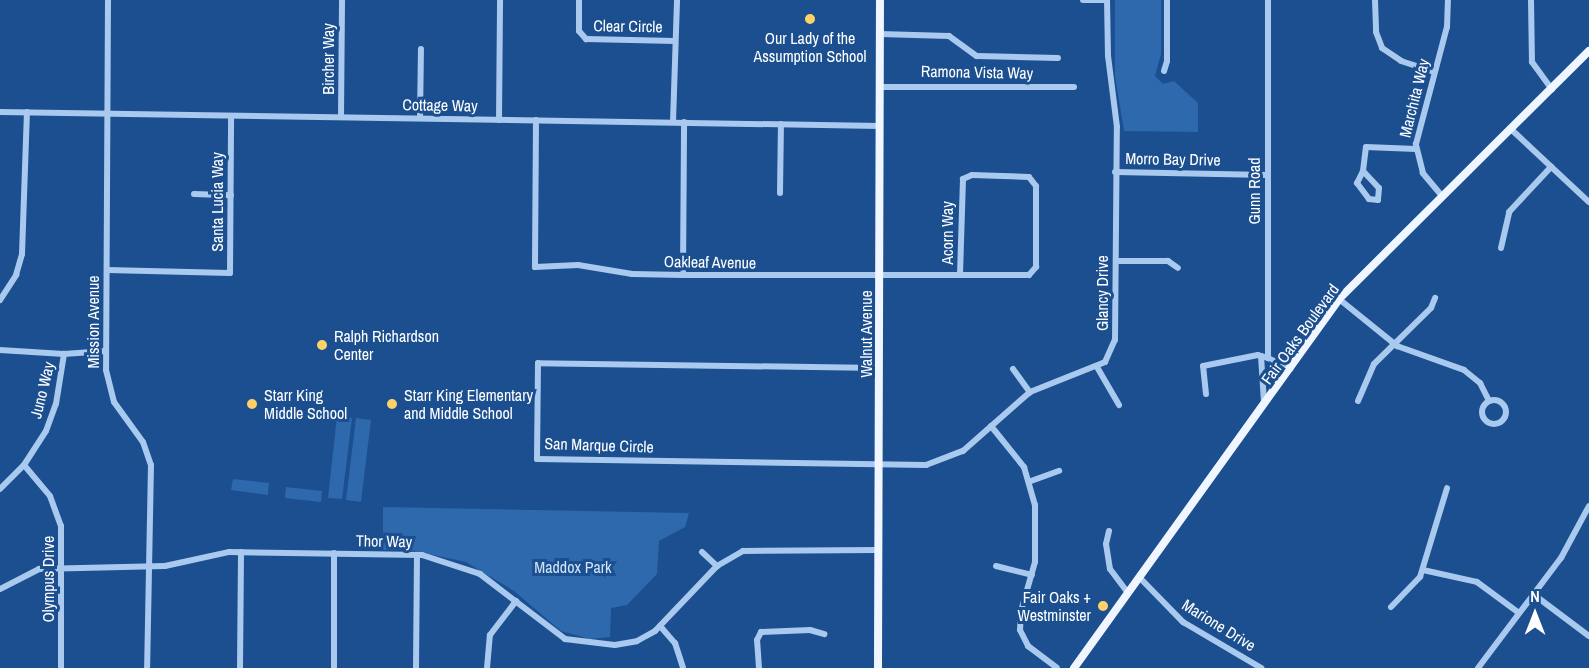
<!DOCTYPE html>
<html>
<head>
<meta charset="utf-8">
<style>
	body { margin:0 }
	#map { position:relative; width:1589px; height:668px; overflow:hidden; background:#1b4f8f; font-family:"Archivo Narrow",sans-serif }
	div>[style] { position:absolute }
	.green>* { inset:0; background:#2e69ad }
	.minor>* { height:6px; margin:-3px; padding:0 3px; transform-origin:3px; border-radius:3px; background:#a9c9ee }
	.minor>.ring { margin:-3px; padding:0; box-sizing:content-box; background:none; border:6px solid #a9c9ee; border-radius:50% }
	.major>* { height:8px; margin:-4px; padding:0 4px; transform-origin:4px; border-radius:4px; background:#f0f6ff }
	.dots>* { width:16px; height:16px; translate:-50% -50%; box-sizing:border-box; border:3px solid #1b4f8f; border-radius:50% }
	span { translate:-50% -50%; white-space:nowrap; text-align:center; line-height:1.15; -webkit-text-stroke:6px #1b4f8f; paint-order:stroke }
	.street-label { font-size:16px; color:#fff }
	.poi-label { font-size:16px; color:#fff }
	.left { translate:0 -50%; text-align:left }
	.right { translate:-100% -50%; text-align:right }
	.park-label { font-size:16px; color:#cfe3fa }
	.north { position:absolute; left:1505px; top:584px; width:60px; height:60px; -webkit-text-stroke:4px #1b4f8f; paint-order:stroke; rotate:0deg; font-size:16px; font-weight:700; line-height:24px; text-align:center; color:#fff }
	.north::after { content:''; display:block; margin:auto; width:21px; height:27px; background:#fff; clip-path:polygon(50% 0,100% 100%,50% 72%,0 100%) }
</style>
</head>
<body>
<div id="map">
	<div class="green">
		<i style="clip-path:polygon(1115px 0,1161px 0,1161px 54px,1155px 76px,1163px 84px,1174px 81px,1198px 103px,1198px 132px,1124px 131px,1115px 76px)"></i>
		<i style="clip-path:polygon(337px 416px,352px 418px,342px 499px,328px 498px)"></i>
		<i style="clip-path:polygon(356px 418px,371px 420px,361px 502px,346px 500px)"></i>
		<i style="clip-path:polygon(233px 479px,269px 483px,268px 495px,231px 490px)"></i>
		<i style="clip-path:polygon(286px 487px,322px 491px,321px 502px,285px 498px)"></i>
		<i style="clip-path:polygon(383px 507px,689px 513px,685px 527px,659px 541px,657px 574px,627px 605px,611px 608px,610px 637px,590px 639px,561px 631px,514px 591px,466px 562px,410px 550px,383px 550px)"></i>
	</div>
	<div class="minor">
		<i style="left:108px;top:0;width:370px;rotate:90.3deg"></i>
		<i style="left:106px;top:370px;width:33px;rotate:76deg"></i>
		<i style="left:114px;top:402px;width:49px;rotate:54.1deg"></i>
		<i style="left:143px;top:442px;width:24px;rotate:71deg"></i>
		<i style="left:151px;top:465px;width:203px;rotate:91.1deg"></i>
		<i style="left:579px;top:0;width:31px;rotate:90deg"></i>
		<i style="left:579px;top:31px;width:11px;rotate:49deg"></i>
		<i style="left:586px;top:39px;width:89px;rotate:1.3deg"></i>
		<i style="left:1083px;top:0;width:24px"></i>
		<i style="left:1268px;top:0;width:358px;rotate:90deg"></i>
		<i style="left:1268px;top:358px;width:25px;rotate:26deg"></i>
		<i style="left:1375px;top:0;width:32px;rotate:88deg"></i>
		<i style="left:1376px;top:32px;width:17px;rotate:69deg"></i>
		<i style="left:1382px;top:48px;width:23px;rotate:34deg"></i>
		<i style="left:1401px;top:61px;width:35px;rotate:18deg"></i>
		<i style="left:1531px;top:0;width:62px;rotate:89.1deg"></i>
		<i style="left:1532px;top:62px;width:34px;rotate:54deg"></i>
		<i style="left:880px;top:34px;width:69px;rotate:1.7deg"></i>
		<i style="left:949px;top:36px;width:34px;rotate:36deg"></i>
		<i style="left:977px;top:56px;width:81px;rotate:1.4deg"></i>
		<i style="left:1164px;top:71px;width:10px;rotate:-73deg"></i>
		<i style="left:1167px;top:61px;width:61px;rotate:-90deg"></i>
		<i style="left:880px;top:87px;width:194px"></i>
		<i style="left:0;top:112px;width:880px;rotate:0.91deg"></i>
		<i style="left:341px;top:117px;width:117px;rotate:-89.5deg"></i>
		<i style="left:420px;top:118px;width:69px;rotate:-89.2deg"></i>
		<i style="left:499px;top:120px;width:120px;rotate:-89.5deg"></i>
		<i style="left:536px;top:120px;width:147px;rotate:90.4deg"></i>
		<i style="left:535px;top:267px;width:43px;rotate:-2.7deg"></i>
		<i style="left:578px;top:265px;width:55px;rotate:9.5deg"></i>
		<i style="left:632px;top:274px;width:51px;rotate:1.1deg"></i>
		<i style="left:683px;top:275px;width:346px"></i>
		<i style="left:1029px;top:275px;width:11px;rotate:-49deg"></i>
		<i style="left:1036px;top:267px;width:81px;rotate:-90deg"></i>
		<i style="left:1036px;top:186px;width:11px;rotate:-128deg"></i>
		<i style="left:1029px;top:177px;width:57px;rotate:-178deg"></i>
		<i style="left:972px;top:175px;width:10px;rotate:156deg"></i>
		<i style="left:963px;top:179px;width:96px;rotate:91.8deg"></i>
		<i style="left:673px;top:122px;width:122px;rotate:-88.1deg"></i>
		<i style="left:1513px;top:131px;width:104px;rotate:43.1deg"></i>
		<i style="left:1363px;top:171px;width:23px;rotate:47deg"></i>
		<i style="left:1379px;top:188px;width:12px;rotate:95deg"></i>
		<i style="left:1378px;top:200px;width:9px;rotate:-174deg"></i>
		<i style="left:1369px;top:199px;width:20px;rotate:-127deg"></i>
		<i style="left:1357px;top:183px;width:13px;rotate:-63deg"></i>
		<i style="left:1363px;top:171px;width:24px;rotate:-83deg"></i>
		<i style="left:1366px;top:147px;width:50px;rotate:2.3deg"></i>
		<i style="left:1115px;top:172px;width:152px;rotate:1.1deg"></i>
		<i style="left:780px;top:193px;width:69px;rotate:-89.2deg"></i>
		<i style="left:194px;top:194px;width:37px;rotate:2deg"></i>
		<i style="left:1442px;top:196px;width:30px;rotate:-130deg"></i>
		<i style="left:1423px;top:173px;width:30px;rotate:-104deg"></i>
		<i style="left:1416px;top:144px;width:121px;rotate:-75.2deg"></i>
		<i style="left:1447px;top:27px;width:27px;rotate:-88deg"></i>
		<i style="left:1501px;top:248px;width:37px;rotate:-77deg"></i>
		<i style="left:1509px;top:212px;width:62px;rotate:-47deg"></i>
		<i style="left:1116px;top:261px;width:52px"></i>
		<i style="left:1168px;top:261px;width:12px;rotate:35deg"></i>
		<i style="left:107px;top:270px;width:123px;rotate:1.4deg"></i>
		<i style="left:230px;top:273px;width:157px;rotate:-89.6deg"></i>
		<i style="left:683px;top:275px;width:153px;rotate:-89.6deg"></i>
		<i style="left:1339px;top:299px;width:75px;rotate:39deg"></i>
		<i style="left:1397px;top:346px;width:71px;rotate:19.7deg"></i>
		<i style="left:1464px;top:370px;width:21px;rotate:39deg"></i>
		<i style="left:1480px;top:383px;width:20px;rotate:63deg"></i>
		<i style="left:0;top:300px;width:30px;rotate:-57deg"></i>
		<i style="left:16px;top:275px;width:22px;rotate:-74deg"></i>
		<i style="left:22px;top:254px;width:142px;rotate:-88deg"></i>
		<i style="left:0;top:350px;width:64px;rotate:3.6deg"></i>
		<i style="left:64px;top:354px;width:42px;rotate:-4.1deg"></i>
		<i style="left:1261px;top:356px;width:47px;rotate:86.3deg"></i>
		<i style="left:1097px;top:367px;width:44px;rotate:59.9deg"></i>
		<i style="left:879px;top:368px;width:341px;rotate:-179.2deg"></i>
		<i style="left:538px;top:363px;width:96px;rotate:90.6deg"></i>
		<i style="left:537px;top:459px;width:389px;rotate:0.9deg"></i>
		<i style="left:926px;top:465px;width:40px;rotate:-21deg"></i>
		<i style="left:963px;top:451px;width:89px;rotate:-41.4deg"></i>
		<i style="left:1030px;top:392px;width:81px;rotate:-21.8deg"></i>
		<i style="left:1105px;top:362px;width:24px;rotate:-66deg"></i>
		<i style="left:1115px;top:340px;width:213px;rotate:-89.5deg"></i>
		<i style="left:1117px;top:127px;width:72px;rotate:-97.2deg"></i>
		<i style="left:1108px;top:56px;width:56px;rotate:-91deg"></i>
		<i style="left:1013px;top:369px;width:29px;rotate:54deg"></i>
		<i style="left:1206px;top:394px;width:28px;rotate:-96deg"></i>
		<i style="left:1203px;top:366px;width:56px;rotate:-11.3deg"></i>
		<i style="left:1258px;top:355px;width:10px;rotate:17deg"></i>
		<i class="ring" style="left:1482px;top:400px;width:18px;height:18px"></i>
		<i style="left:1358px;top:401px;width:40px;rotate:-66.6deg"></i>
		<i style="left:1374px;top:364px;width:80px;rotate:-44.5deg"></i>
		<i style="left:1431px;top:308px;width:11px;rotate:-68deg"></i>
		<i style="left:991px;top:426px;width:53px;rotate:51.2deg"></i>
		<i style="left:1024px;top:467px;width:40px;rotate:74deg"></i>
		<i style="left:1035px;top:505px;width:57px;rotate:90deg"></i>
		<i style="left:1035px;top:562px;width:51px;rotate:105.9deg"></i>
		<i style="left:1021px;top:611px;width:19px;rotate:93deg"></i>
		<i style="left:1020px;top:630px;width:18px;rotate:63deg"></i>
		<i style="left:1028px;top:646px;width:36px;rotate:37deg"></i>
		<i style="left:24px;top:465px;width:40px;rotate:50deg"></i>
		<i style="left:50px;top:496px;width:32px;rotate:70deg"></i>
		<i style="left:61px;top:526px;width:142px;rotate:90deg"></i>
		<i style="left:1031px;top:481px;width:30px;rotate:-20deg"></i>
		<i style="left:0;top:489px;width:34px;rotate:-45deg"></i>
		<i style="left:24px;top:465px;width:40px;rotate:-57.1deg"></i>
		<i style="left:46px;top:431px;width:29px;rotate:-70deg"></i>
		<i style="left:56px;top:404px;width:51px;rotate:-80.9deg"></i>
		<i style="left:1109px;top:531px;width:13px;rotate:103deg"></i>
		<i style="left:1106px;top:544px;width:25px;rotate:81deg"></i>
		<i style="left:1110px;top:569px;width:30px;rotate:53deg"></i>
		<i style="left:702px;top:552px;width:21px;rotate:43deg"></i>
		<i style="left:996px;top:566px;width:37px;rotate:14deg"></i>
		<i style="left:1423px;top:570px;width:55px;rotate:12.5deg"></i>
		<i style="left:1477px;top:582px;width:52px;rotate:36.4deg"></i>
		<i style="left:1140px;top:578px;width:62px;rotate:45.7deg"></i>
		<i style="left:1183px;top:622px;width:91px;rotate:30.5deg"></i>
		<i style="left:0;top:589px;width:44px;rotate:-27.1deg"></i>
		<i style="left:39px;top:569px;width:126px;rotate:-1.4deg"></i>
		<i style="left:165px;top:566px;width:66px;rotate:-12.3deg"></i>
		<i style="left:229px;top:552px;width:193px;rotate:0.9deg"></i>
		<i style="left:422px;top:555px;width:61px;rotate:18.1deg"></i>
		<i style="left:480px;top:574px;width:107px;rotate:37.4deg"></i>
		<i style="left:565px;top:639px;width:50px;rotate:6.8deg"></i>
		<i style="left:615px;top:645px;width:22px;rotate:-10deg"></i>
		<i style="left:637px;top:641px;width:21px;rotate:-29deg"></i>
		<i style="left:655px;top:631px;width:90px;rotate:-46.4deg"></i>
		<i style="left:717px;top:566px;width:30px;rotate:-30deg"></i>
		<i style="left:743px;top:551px;width:136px;rotate:-0.4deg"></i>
		<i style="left:1533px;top:594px;width:70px;rotate:36.9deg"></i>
		<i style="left:1391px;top:607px;width:42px;rotate:-46deg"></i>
		<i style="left:1420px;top:577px;width:93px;rotate:-73.1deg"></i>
		<i style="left:660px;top:626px;width:23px;rotate:49deg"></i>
		<i style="left:675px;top:643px;width:26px;rotate:72deg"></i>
		<i style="left:240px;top:668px;width:116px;rotate:-89.5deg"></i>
		<i style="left:334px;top:668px;width:115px;rotate:-90deg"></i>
		<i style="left:416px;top:668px;width:113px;rotate:-89.5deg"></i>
		<i style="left:487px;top:668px;width:33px;rotate:-85deg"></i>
		<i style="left:490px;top:635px;width:43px;rotate:-52.6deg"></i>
		<i style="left:759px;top:668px;width:28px;rotate:-94deg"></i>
		<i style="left:757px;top:640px;width:9px;rotate:-63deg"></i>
		<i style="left:761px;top:632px;width:49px;rotate:-2.3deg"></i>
		<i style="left:810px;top:630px;width:15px;rotate:16deg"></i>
		<i style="left:1478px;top:668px;width:138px;rotate:-53deg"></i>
		<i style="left:1561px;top:558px;width:59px;rotate:-61.7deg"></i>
	</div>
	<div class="major">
		<i style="left:878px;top:668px;width:668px;rotate:-89.83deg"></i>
		<i style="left:1074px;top:668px;width:454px;rotate:-54.3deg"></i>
		<i style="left:1339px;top:299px;width:352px;rotate:-44.8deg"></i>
	</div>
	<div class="dots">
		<i style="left:810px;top:19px;background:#ffd166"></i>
		<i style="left:322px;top:345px;background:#ffd166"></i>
		<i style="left:252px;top:404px;background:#ffd166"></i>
		<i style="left:392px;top:404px;background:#ffd166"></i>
		<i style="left:1103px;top:606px;background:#ffd166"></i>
	</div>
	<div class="street-label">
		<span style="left:628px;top:26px;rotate:1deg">Clear Circle</span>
		<span style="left:328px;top:59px;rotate:-90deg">Bircher Way</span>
		<span style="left:977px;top:72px;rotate:1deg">Ramona Vista Way</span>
		<span style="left:1414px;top:98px;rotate:-76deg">Marchita Way</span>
		<span style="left:440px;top:105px;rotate:1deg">Cottage Way</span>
		<span style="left:1173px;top:159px;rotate:1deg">Morro Bay Drive</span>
		<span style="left:1254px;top:191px;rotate:-90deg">Gunn Road</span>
		<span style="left:217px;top:202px;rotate:-90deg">Santa Lucia Way</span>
		<span style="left:947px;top:233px;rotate:-90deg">Acorn Way</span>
		<span style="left:710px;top:262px;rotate:1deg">Oakleaf Avenue</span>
		<span style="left:1102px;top:293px;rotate:-90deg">Glancy Drive</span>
		<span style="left:93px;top:322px;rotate:-90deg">Mission Avenue</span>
		<span style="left:866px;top:334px;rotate:-90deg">Walnut Avenue</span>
		<span style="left:1300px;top:334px;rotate:-54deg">Fair Oaks Boulevard</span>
		<span style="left:42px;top:390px;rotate:-76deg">Juno Way</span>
		<span style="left:599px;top:445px;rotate:2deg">San Marque Circle</span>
		<span style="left:384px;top:541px;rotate:1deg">Thor Way</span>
		<span style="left:48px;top:579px;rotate:-90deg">Olympus Drive</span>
		<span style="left:1219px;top:625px;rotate:32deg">Marione Drive</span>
	</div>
	<div class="poi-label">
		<span style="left:810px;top:47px">Our Lady of the<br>Assumption School</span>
		<span class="left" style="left:334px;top:345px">Ralph Richardson<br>Center</span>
		<span class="left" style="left:264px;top:404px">Starr King<br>Middle School</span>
		<span class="left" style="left:404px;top:404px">Starr King Elementary<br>and Middle School</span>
		<span class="right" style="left:1091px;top:606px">Fair Oaks +<br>Westminster</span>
	</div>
	<div class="park-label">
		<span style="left:573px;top:567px">Maddox Park</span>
	</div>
	<div class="north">N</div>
</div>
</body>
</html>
